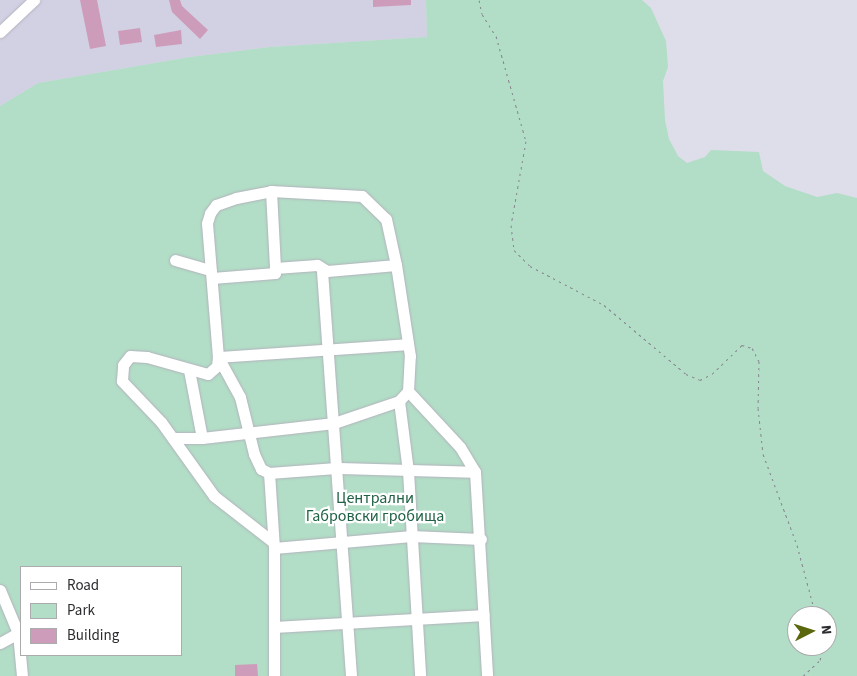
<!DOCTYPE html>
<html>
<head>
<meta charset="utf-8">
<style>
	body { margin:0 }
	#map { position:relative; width:857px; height:676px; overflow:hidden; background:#dedeea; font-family:"Source Sans 3",sans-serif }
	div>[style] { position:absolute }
	.built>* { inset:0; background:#d2d1e4 }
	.green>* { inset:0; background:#b2ddc6 }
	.building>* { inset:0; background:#ce9cbb }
	.path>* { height:1px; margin-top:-0.5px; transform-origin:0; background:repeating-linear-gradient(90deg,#86858e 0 2.5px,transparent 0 6.5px) }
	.roads { filter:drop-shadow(0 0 1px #b3b2bd) drop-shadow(0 0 1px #b3b2bd) }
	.minor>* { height:11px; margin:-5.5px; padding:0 5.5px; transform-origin:5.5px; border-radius:5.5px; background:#fff }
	span { translate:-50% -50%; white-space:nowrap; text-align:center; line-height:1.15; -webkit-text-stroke:4.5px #fff; paint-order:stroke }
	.park-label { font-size:16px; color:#1f6145 }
	.legend { position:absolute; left:20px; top:566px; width:162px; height:90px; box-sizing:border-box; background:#fff; border:1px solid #ababad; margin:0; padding:6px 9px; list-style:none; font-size:15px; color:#2d2c31 }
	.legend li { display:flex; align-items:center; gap:10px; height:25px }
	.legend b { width:25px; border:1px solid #ababad }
	.north { position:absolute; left:787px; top:606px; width:50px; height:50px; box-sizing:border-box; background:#fff; border:1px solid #ababad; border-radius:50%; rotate:85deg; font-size:14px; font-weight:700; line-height:20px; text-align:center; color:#2d2c31 }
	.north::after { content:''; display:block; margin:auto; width:18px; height:22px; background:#5b670c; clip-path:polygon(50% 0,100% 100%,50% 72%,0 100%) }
</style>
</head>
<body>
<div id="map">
	<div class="built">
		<i style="clip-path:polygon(0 0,426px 0,427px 37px,270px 47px,190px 57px,38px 83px,0 106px)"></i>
	</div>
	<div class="green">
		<i style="clip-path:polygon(evenodd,426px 0,642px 0,651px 8px,666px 41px,668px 67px,663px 81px,665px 120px,669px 139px,678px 156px,687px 163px,705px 157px,711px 150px,759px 152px,763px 171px,785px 186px,817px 197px,837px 193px,857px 198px,857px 676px,0 676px,0 106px,38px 83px,190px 57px,270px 47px,427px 37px,426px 0,21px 567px,181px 567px,181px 655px,21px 655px,21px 567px,426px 0,797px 616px,827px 616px,827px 646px,797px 646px,797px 616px)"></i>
	</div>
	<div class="building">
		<i style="clip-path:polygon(80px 0,97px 0,106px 46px,90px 49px)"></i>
		<i style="clip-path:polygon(169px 0,180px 0,182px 6px,208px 30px,200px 39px,172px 12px)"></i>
		<i style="clip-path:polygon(373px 0,411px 0,411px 5px,373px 7px)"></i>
		<i style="clip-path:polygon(140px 28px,142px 42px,120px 45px,118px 31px)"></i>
		<i style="clip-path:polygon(181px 30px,182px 44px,156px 47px,154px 35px)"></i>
		<i style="clip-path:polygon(257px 664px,258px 676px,235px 676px,235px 665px)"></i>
	</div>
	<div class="path">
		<i style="left:479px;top:0;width:14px;rotate:78deg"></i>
		<i style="left:482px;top:14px;width:26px;rotate:58deg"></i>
		<i style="left:496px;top:36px;width:109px;rotate:74.1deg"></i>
		<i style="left:526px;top:141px;width:85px;rotate:100.1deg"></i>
		<i style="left:511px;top:225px;width:25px;rotate:83deg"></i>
		<i style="left:514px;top:250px;width:23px;rotate:45deg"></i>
		<i style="left:530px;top:266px;width:84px;rotate:27.8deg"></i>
		<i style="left:604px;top:305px;width:107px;rotate:40.1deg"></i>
		<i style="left:686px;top:374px;width:15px;rotate:23deg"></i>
		<i style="left:700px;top:380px;width:13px;rotate:-27deg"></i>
		<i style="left:712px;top:374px;width:42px;rotate:-44deg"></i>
		<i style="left:742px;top:345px;width:10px;rotate:17deg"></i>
		<i style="left:752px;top:348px;width:15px;rotate:62deg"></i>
		<i style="left:759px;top:361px;width:47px;rotate:91.2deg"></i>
		<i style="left:758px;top:408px;width:46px;rotate:83.8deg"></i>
		<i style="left:763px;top:454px;width:97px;rotate:69.5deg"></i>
		<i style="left:797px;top:545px;width:73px;rotate:75deg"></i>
		<i style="left:803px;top:676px;width:23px;rotate:-43deg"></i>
		<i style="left:820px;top:660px;width:15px;rotate:-74deg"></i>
	</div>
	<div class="roads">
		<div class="minor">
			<i style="left:0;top:32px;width:47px;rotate:-43.3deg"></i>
			<i style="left:271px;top:191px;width:77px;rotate:87deg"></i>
			<i style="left:175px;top:260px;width:37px;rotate:16deg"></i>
			<i style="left:322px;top:271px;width:406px;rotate:85.9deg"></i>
			<i style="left:189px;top:370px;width:69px;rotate:79.2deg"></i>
			<i style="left:408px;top:391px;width:76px;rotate:47.1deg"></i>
			<i style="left:460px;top:447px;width:29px;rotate:59deg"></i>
			<i style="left:475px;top:472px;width:204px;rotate:86.6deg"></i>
			<i style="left:399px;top:401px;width:71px;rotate:82.7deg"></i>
			<i style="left:408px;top:471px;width:205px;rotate:86.6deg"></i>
			<i style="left:173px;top:438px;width:29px"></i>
			<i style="left:202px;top:438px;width:133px;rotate:-6.5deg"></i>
			<i style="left:334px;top:423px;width:69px;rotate:-18.7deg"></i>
			<i style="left:399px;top:401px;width:13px;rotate:-48deg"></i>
			<i style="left:408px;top:391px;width:35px;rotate:-87deg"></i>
			<i style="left:410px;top:356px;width:92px;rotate:-98.7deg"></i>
			<i style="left:396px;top:265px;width:69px;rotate:175deg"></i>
			<i style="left:327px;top:271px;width:12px;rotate:-149deg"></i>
			<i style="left:317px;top:265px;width:42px;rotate:175.9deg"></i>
			<i style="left:275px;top:268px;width:5px;rotate:90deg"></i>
			<i style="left:275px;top:273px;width:63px;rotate:175.5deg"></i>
			<i style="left:269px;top:473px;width:67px;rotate:-4.3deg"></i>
			<i style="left:336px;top:468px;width:139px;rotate:1.6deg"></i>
			<i style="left:273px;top:542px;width:75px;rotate:-142.1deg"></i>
			<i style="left:214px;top:496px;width:91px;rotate:-125.6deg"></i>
			<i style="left:161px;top:422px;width:57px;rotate:-133.6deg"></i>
			<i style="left:122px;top:381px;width:16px;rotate:-86deg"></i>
			<i style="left:123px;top:365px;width:11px;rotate:-52deg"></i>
			<i style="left:130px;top:356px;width:17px;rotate:3deg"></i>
			<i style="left:147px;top:357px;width:63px;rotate:15.6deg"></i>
			<i style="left:208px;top:374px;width:12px;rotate:-42deg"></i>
			<i style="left:217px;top:366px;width:9px;rotate:-84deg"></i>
			<i style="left:218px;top:357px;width:190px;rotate:-3.9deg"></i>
			<i style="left:274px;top:548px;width:138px;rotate:-5deg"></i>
			<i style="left:411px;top:536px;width:70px;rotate:2.5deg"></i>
			<i style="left:0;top:590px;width:47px;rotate:67.3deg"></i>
			<i style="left:18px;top:633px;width:43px;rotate:84.7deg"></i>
			<i style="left:275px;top:627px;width:209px;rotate:-3.3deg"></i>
			<i style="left:0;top:643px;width:21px;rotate:-29deg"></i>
			<i style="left:274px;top:676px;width:128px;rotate:-90deg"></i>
			<i style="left:274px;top:548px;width:75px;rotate:-93.8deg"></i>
			<i style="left:269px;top:473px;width:9px;rotate:-153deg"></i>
			<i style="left:261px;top:469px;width:17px;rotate:-115deg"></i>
			<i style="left:254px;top:454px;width:59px;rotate:-103.8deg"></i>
			<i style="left:240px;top:397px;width:46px;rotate:-118.8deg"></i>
			<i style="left:218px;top:357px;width:134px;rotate:-94.7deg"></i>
			<i style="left:207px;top:223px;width:10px;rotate:-73deg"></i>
			<i style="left:210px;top:213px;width:10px;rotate:-53deg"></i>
			<i style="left:216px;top:205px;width:21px;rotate:-19deg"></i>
			<i style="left:236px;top:198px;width:36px;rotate:-11deg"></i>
			<i style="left:271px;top:191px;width:91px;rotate:3.1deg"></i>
			<i style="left:362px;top:196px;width:33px;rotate:44deg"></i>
			<i style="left:386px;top:219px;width:47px;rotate:77.7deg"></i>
		</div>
	</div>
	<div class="park-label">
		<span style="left:375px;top:507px">Централни<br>Габровски гробища</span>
	</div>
	<ul class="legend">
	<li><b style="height:6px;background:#fff"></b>Road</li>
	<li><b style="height:14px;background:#b2ddc6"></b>Park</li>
	<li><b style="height:14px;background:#ce9cbb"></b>Building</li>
	</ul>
	<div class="north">N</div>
</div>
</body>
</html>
